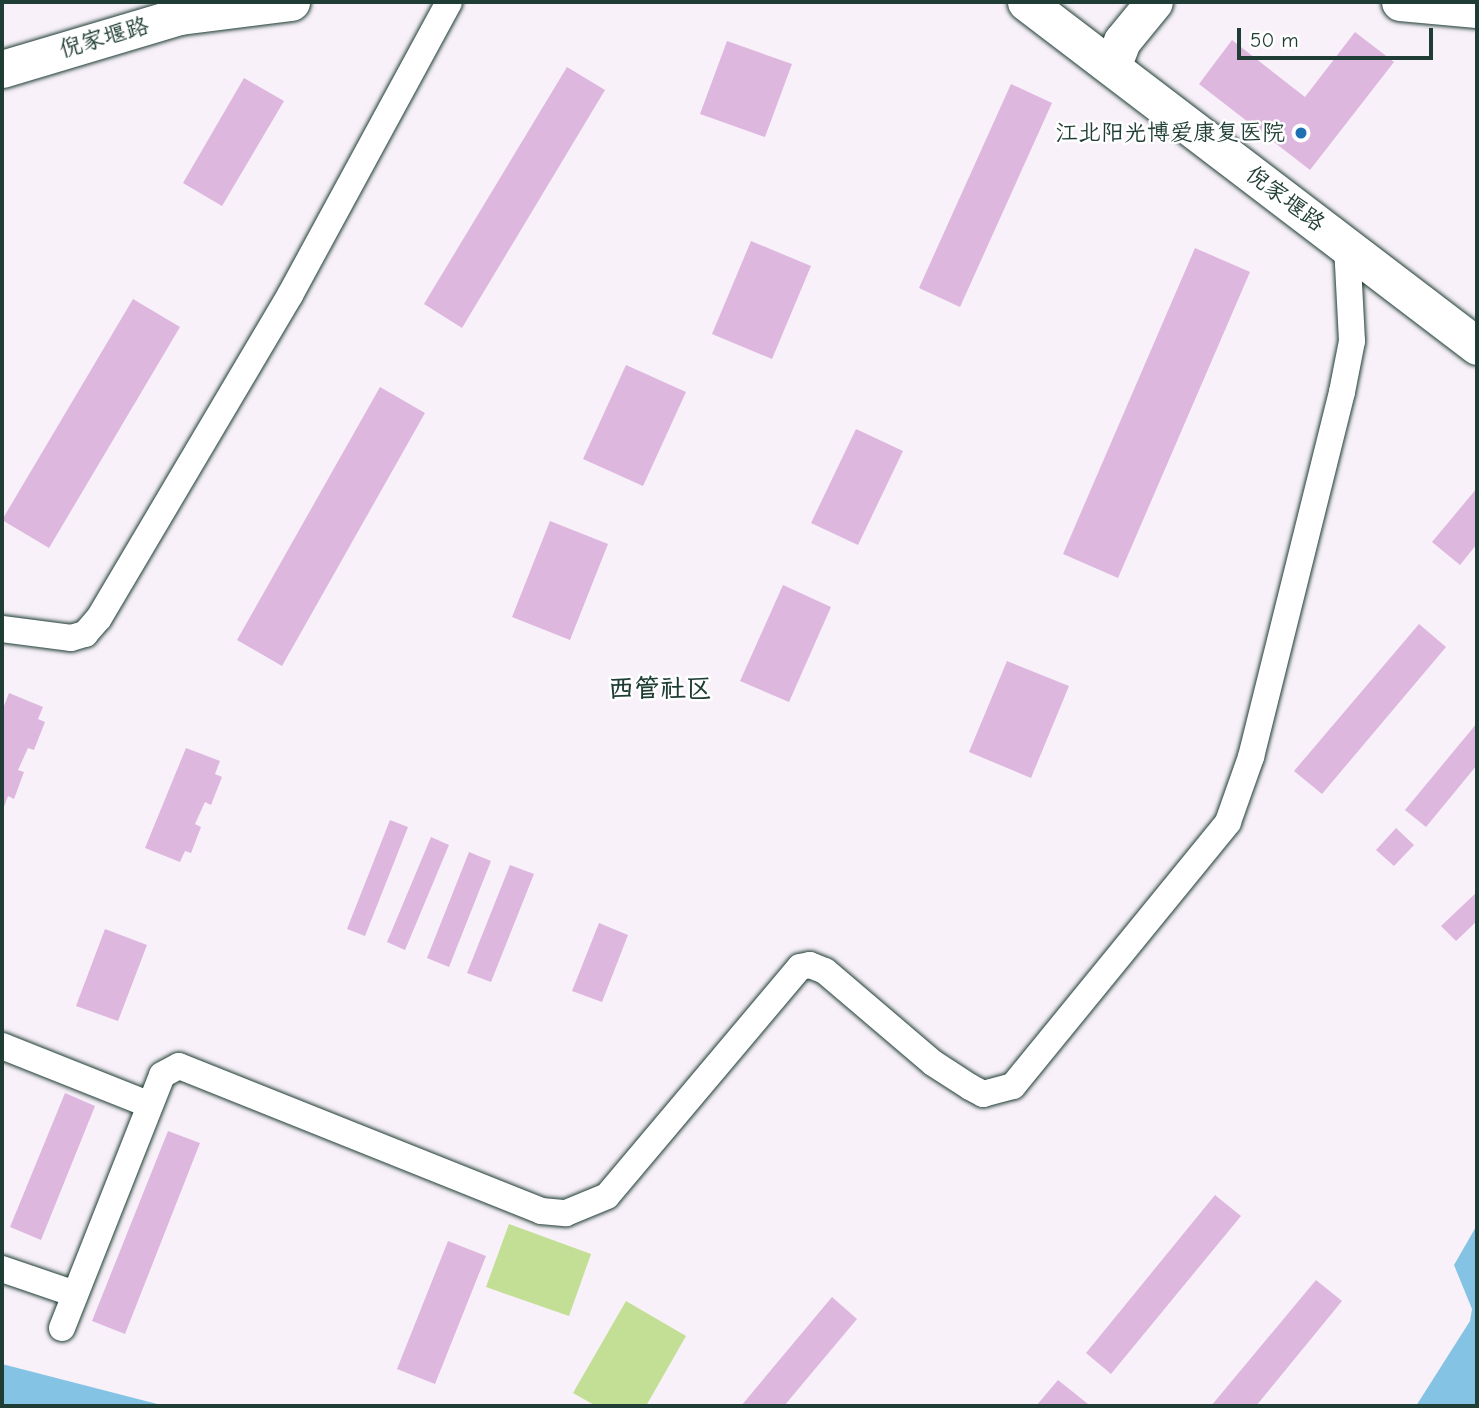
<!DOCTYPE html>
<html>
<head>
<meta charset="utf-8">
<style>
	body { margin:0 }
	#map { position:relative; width:1479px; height:1408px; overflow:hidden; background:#f8f1f9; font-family:"Comic Neue","LXGW WenKai TC",sans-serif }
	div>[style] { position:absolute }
	.green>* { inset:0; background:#c3de95 }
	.water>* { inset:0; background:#85c3e5 }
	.building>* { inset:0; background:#deb7df }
	.roads { filter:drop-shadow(0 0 2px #1f3d34) drop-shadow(0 0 2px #1f3d34) }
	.street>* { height:26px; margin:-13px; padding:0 13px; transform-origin:13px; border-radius:13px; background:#fff }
	.secondary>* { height:37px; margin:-18.5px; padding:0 18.5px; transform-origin:18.5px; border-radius:18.5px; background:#fff }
	.dots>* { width:19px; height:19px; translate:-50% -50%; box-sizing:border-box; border:4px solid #fff; border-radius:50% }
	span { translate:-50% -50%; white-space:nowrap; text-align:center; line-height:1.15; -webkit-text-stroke:5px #fff; paint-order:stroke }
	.street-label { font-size:23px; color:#1f3d34 }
	.poi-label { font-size:23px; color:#1f3d34 }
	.right { translate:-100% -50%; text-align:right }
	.quarter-label { font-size:26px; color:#1f3d34; font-weight:700 }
	.frame { position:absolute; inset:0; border:4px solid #1f3d34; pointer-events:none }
	.scale { position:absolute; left:1237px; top:28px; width:196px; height:32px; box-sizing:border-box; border:4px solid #1f3d34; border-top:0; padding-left:9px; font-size:21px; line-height:24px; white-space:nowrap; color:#1f3d34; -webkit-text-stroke:5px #fff; paint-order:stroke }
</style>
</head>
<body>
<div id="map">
	<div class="green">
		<i style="clip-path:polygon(509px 1224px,591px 1254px,569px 1316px,486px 1287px)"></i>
		<i style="clip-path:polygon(626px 1301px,686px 1336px,646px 1406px,596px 1406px,573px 1393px)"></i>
	</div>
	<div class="water">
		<i style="clip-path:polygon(1477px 1225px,1477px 1406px,1416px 1406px,1470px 1321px,1472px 1309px,1454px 1265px)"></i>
		<i style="clip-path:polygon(2px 1364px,165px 1406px,2px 1406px)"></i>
	</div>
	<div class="building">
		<i style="clip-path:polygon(1355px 32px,1394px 62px,1310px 170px,1199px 84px,1232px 40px,1305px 97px)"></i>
		<i style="clip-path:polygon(727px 41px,792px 64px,765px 137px,700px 114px)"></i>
		<i style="clip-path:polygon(567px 67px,605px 90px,462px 328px,424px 304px)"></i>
		<i style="clip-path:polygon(244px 78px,284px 101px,222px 206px,183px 183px)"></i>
		<i style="clip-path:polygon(1011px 84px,1052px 103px,960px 307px,919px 288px)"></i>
		<i style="clip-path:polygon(751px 241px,811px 266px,772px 359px,712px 334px)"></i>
		<i style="clip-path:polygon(1195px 248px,1250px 272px,1118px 578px,1063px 554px)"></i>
		<i style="clip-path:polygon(133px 299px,180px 327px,49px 548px,2px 520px)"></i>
		<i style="clip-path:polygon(626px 365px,686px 392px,643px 486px,583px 459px)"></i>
		<i style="clip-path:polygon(380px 387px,425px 413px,282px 666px,237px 640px)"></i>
		<i style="clip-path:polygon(856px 429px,903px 451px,858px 545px,811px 523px)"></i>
		<i style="clip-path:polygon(1477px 488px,1477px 544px,1460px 565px,1432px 542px)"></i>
		<i style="clip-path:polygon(550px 521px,608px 544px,570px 640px,512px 617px)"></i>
		<i style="clip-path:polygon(783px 585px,831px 607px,789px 702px,740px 681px)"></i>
		<i style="clip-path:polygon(1419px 624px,1446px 647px,1322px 794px,1294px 771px)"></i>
		<i style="clip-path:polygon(1007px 661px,1069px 686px,1031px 778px,969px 752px)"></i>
		<i style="clip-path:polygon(9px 693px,43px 707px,38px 719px,45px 722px,34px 750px,28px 748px,18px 770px,24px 772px,14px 799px,8px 796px,2px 812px,2px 711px)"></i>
		<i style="clip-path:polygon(1477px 723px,1477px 765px,1426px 827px,1405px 810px)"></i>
		<i style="clip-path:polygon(186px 748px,220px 761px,215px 774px,222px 777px,211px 805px,205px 802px,195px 824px,201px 827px,191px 853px,185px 851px,180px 862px,145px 848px)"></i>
		<i style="clip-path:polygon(390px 820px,408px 827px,365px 936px,347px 929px)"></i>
		<i style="clip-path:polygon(1396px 828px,1414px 845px,1394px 866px,1376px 850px)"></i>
		<i style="clip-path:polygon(431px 837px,449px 845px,405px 950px,387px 942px)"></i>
		<i style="clip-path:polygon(469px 852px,491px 861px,449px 967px,427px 958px)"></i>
		<i style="clip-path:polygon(510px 865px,534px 874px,491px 982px,467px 973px)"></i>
		<i style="clip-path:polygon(1477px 892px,1477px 921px,1456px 941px,1441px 926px)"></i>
		<i style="clip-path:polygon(599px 923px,628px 935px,602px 1002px,572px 991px)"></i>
		<i style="clip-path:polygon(105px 929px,147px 945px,118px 1021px,76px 1006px)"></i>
		<i style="clip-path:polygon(65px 1093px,95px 1106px,41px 1240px,10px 1227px)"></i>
		<i style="clip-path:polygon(168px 1131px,200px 1143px,125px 1334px,92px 1321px)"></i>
		<i style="clip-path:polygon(1215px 1195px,1241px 1216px,1111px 1374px,1086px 1353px)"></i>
		<i style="clip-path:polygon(448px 1241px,486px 1256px,435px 1384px,397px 1369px)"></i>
		<i style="clip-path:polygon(1316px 1280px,1342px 1301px,1256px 1406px,1211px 1406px)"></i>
		<i style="clip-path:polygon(832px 1297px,857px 1319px,784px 1406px,741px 1406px)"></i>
		<i style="clip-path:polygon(1058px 1380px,1088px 1404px,1086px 1406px,1036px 1406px)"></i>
	</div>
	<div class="roads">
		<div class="street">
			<i style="left:2px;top:629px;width:70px;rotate:7.4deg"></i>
			<i style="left:71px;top:638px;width:15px;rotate:-16deg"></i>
			<i style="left:85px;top:634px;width:21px;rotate:-49deg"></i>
			<i style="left:99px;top:618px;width:375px;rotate:-59.4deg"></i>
			<i style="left:290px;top:295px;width:333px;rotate:-61.5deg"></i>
			<i style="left:2px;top:1046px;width:159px;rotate:21.7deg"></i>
			<i style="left:2px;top:1269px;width:77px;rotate:18.9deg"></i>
			<i style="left:62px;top:1328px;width:272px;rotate:-68.4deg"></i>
			<i style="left:162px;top:1075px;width:19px;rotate:-28deg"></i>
			<i style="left:179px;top:1066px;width:390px;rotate:21.8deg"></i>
			<i style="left:541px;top:1211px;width:25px;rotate:5deg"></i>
			<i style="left:566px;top:1213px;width:44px;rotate:-22.5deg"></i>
			<i style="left:607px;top:1196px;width:299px;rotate:-49.9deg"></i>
			<i style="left:800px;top:967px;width:10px;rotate:-11deg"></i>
			<i style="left:810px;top:965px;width:16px;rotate:22deg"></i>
			<i style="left:825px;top:971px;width:142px;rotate:40.4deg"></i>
			<i style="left:933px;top:1063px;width:44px;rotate:33deg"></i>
			<i style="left:970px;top:1087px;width:15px;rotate:28deg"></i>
			<i style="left:983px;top:1094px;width:31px;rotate:-15deg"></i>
			<i style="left:1013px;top:1086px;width:340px;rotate:-50.8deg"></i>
			<i style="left:1228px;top:822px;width:69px;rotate:-70.5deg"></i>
			<i style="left:1251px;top:757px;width:376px;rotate:-76deg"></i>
			<i style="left:1342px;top:392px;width:52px;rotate:-78.9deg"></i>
			<i style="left:1352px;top:341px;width:94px;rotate:-93deg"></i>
		</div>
		<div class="secondary">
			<i style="left:1026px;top:2px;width:567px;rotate:37.33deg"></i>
			<i style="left:1400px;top:2px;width:77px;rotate:5.2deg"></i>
			<i style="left:1112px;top:67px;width:28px;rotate:-69deg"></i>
			<i style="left:1122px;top:41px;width:50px;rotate:-50.6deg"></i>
			<i style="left:2px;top:69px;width:186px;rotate:-16.6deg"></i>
			<i style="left:180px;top:16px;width:112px;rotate:-7.2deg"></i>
		</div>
	</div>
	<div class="dots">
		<i style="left:1301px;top:133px;background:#1f6fb2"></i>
	</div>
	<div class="street-label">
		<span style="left:104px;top:38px;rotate:-16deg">倪家堰路</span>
		<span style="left:1285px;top:199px;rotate:37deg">倪家堰路</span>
	</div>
	<div class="poi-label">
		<span class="right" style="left:1285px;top:133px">江北阳光博爱康复医院</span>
	</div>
	<div class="quarter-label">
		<span style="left:660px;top:690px">西管社区</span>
	</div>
	<div class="frame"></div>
	<div class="scale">50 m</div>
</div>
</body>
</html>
